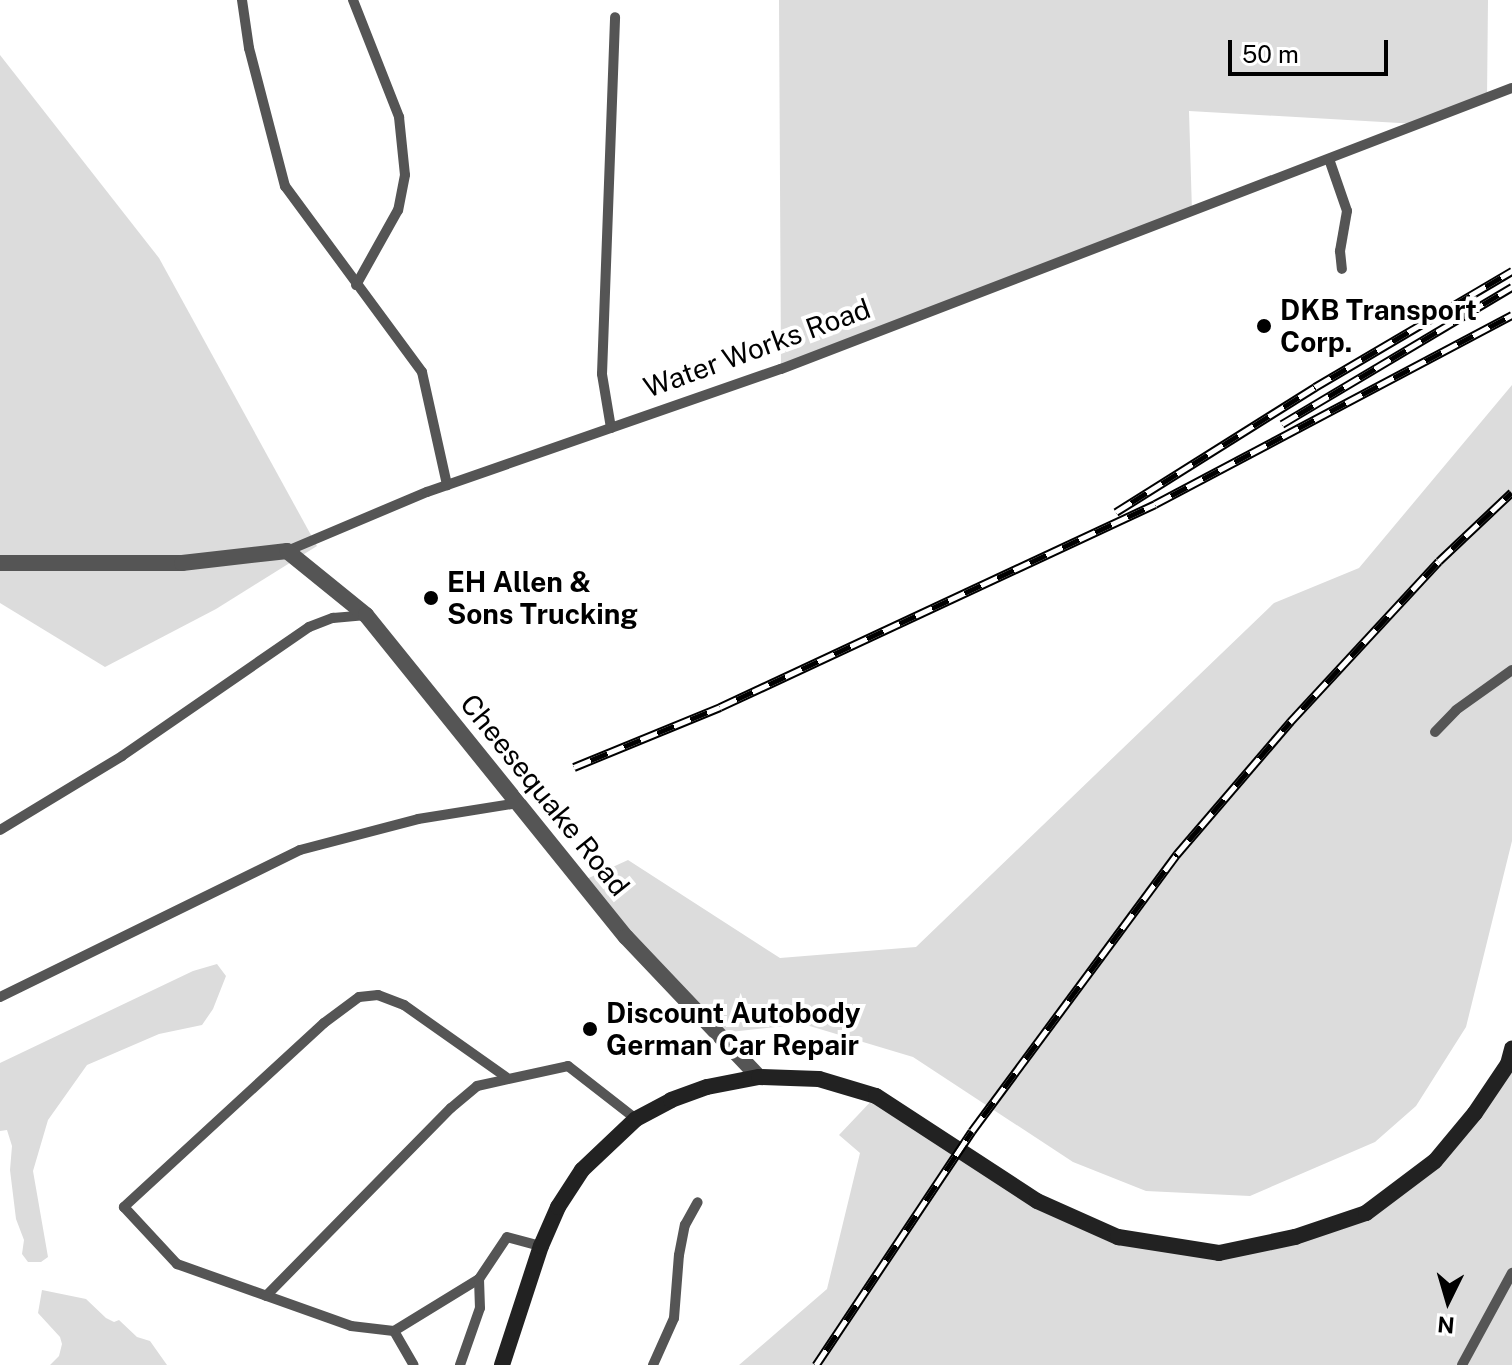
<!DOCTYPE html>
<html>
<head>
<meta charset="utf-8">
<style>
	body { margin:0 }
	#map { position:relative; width:1512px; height:1365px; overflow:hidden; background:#fff; font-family:"Public Sans",sans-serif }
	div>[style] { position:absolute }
	.green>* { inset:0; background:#dcdcdc }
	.service>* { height:10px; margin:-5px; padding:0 5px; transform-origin:5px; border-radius:5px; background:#555 }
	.minor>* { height:16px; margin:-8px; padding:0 8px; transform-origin:8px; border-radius:8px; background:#555 }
	.secondary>* { height:16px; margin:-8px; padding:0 8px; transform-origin:8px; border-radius:8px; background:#222 }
	.rail>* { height:9px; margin-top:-4.5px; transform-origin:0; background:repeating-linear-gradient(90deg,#fff 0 18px,#000 0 36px); box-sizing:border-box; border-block:2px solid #000 }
	.dots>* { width:22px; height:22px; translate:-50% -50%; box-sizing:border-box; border:4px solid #fff; border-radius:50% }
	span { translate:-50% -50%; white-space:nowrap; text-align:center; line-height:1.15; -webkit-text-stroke:8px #fff; paint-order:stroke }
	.poi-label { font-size:28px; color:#000; font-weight:700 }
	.left { translate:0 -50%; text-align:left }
	.street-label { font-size:28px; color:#000 }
	.north { position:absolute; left:1408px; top:1261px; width:80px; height:80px; -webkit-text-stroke:6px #fff; paint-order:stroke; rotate:185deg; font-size:22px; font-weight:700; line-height:32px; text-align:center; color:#000 }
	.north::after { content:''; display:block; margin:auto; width:28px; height:36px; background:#000; clip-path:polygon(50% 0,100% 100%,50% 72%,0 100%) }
	.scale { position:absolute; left:1228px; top:40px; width:160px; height:36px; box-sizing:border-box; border:4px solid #000; border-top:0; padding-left:10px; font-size:24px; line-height:28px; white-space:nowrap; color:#000; -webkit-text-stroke:6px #fff; paint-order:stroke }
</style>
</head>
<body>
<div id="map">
	<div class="green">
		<i style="clip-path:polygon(779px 0,1488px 0,1487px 98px,1417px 124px,1189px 111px,1192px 212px,781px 369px)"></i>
		<i style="clip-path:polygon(0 55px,159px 258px,317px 546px,216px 609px,105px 667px,0 603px)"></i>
		<i style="clip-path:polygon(1512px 385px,1512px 841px,1466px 1027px,1416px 1106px,1375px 1142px,1250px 1196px,1146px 1191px,1073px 1162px,913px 1057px,803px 1024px,721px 1033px,580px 882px,628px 860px,780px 958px,916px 947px,1274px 603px,1359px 568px)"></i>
		<i style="clip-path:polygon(217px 964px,226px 976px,213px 1009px,202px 1025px,159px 1034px,87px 1065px,48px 1120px,33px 1171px,48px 1257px,41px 1262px,28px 1262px,22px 1254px,24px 1240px,16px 1219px,10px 1170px,12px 1146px,7px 1130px,0 1131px,0 1063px,193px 971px)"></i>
		<i style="clip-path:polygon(1512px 1049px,1512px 1365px,739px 1365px,827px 1289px,860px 1153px,839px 1135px,876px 1096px,1037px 1201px,1118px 1237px,1219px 1253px,1366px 1213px,1435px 1161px)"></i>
		<i style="clip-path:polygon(42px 1290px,86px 1299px,106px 1318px,114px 1322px,119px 1320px,137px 1337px,150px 1341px,167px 1365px,50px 1365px,59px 1356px,62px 1344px,60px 1337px,38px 1313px)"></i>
	</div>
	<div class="service">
		<i style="left:242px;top:0;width:49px;rotate:81.7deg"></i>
		<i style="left:249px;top:48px;width:143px;rotate:75.4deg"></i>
		<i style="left:285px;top:186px;width:231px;rotate:53.6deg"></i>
		<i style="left:422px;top:372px;width:116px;rotate:77.5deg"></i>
		<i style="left:353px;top:0;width:126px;rotate:68.5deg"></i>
		<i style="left:399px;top:117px;width:58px;rotate:84.1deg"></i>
		<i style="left:405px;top:175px;width:36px;rotate:101deg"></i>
		<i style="left:398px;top:210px;width:86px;rotate:119.2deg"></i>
		<i style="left:1329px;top:159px;width:55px;rotate:70.9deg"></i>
		<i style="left:1347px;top:211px;width:41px;rotate:99.9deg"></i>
		<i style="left:1340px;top:251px;width:18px;rotate:84deg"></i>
		<i style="left:611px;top:428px;width:55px;rotate:-99.5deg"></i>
		<i style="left:602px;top:374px;width:357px;rotate:-87.9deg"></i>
		<i style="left:287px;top:551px;width:152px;rotate:-22.9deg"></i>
		<i style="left:427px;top:492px;width:375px;rotate:-19.2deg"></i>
		<i style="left:781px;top:369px;width:783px;rotate:-21.03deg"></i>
		<i style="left:1435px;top:732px;width:30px;rotate:-46deg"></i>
		<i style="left:1456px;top:710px;width:69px;rotate:-35.5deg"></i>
		<i style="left:0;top:830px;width:143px;rotate:-31.2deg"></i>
		<i style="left:122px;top:756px;width:227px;rotate:-34.6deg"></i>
		<i style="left:309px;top:627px;width:26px;rotate:-21deg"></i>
		<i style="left:333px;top:618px;width:33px;rotate:-5deg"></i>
		<i style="left:0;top:997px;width:334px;rotate:-26.1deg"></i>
		<i style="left:300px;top:850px;width:122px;rotate:-14.7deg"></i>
		<i style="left:418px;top:819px;width:101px;rotate:-9.1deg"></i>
		<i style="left:506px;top:1077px;width:125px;rotate:-144.8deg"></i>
		<i style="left:404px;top:1005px;width:28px;rotate:-159deg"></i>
		<i style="left:378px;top:995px;width:19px;rotate:174deg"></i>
		<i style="left:359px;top:997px;width:44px;rotate:143.4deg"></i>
		<i style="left:324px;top:1023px;width:272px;rotate:137.4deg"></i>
		<i style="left:124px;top:1207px;width:78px;rotate:47.1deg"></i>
		<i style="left:177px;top:1264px;width:185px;rotate:19.6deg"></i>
		<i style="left:351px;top:1326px;width:43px;rotate:6.6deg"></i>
		<i style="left:394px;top:1331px;width:100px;rotate:-31.5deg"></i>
		<i style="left:479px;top:1279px;width:50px;rotate:-56.3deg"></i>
		<i style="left:507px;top:1237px;width:35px;rotate:15deg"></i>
		<i style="left:266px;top:1296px;width:264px;rotate:-45.5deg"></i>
		<i style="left:451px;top:1108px;width:34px;rotate:-40deg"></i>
		<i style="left:477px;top:1086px;width:93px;rotate:-12.4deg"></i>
		<i style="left:568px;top:1066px;width:86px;rotate:37.9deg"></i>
		<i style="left:394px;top:1331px;width:39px;rotate:60deg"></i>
		<i style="left:460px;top:1365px;width:60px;rotate:-70.7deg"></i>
		<i style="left:480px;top:1308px;width:29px;rotate:-92deg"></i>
		<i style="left:653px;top:1365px;width:51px;rotate:-65.9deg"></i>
		<i style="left:674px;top:1318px;width:63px;rotate:-85.5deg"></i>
		<i style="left:679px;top:1255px;width:31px;rotate:-79deg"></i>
		<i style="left:685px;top:1225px;width:26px;rotate:-61deg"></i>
		<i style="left:1462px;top:1365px;width:105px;rotate:-61.5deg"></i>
	</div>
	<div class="minor">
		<i style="left:0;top:563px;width:182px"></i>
		<i style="left:182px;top:563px;width:106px;rotate:-6.5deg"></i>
		<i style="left:287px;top:551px;width:102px;rotate:39deg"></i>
		<i style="left:366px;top:615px;width:414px;rotate:51.1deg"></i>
		<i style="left:626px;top:937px;width:193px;rotate:46.5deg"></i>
	</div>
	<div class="secondary">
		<i style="left:502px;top:1365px;width:125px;rotate:-71.9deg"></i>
		<i style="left:541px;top:1246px;width:43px;rotate:-66.4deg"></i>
		<i style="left:558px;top:1207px;width:44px;rotate:-57deg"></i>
		<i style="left:582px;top:1170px;width:74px;rotate:-43.4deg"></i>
		<i style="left:636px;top:1119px;width:40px;rotate:-28deg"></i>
		<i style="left:671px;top:1100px;width:38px;rotate:-20deg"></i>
		<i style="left:707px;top:1087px;width:53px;rotate:-10.9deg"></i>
		<i style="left:759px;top:1077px;width:60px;rotate:1.9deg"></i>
		<i style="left:819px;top:1079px;width:59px;rotate:16.6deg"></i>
		<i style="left:876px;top:1096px;width:192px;rotate:33.1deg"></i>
		<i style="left:1037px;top:1201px;width:89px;rotate:24deg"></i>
		<i style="left:1118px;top:1237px;width:102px;rotate:9deg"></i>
		<i style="left:1219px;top:1253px;width:78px;rotate:-11.9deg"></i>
		<i style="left:1295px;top:1237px;width:75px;rotate:-18.7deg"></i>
		<i style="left:1366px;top:1213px;width:86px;rotate:-37deg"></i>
		<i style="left:1435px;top:1161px;width:62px;rotate:-50.2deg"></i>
		<i style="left:1475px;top:1113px;width:59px;rotate:-56deg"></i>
		<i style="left:1508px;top:1064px;width:16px;rotate:-75deg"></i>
	</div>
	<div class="rail">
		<i style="left:1282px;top:424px;width:268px;rotate:-30.8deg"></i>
		<i style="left:1116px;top:512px;width:235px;rotate:-32.1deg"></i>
		<i style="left:1315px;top:387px;width:229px;rotate:-30.5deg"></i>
		<i style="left:574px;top:767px;width:158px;rotate:-22.3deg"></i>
		<i style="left:720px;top:707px;width:480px;rotate:-25deg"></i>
		<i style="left:1155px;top:504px;width:404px;rotate:-27.9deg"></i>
		<i style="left:816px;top:1365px;width:281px;rotate:-56.3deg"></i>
		<i style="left:972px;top:1131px;width:345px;rotate:-53.5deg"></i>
		<i style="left:1177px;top:854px;width:174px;rotate:-49.4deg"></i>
		<i style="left:1290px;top:722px;width:219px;rotate:-47.2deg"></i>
		<i style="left:1439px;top:561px;width:100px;rotate:-43.4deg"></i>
	</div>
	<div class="dots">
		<i style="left:1264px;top:326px;background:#000"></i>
		<i style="left:431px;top:598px;background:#000"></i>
		<i style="left:590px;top:1029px;background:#000"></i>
	</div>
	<div class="poi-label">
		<span class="left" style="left:1280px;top:326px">DKB Transport<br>Corp.</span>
		<span class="left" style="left:447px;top:598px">EH Allen &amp;<br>Sons Trucking</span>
		<span class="left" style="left:606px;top:1029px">Discount Autobody<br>German Car Repair</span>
	</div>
	<div class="street-label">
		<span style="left:757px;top:348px;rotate:-20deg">Water Works Road</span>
		<span style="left:545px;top:795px;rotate:51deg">Cheesequake Road</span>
	</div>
	<div class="north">N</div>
	<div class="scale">50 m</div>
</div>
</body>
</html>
